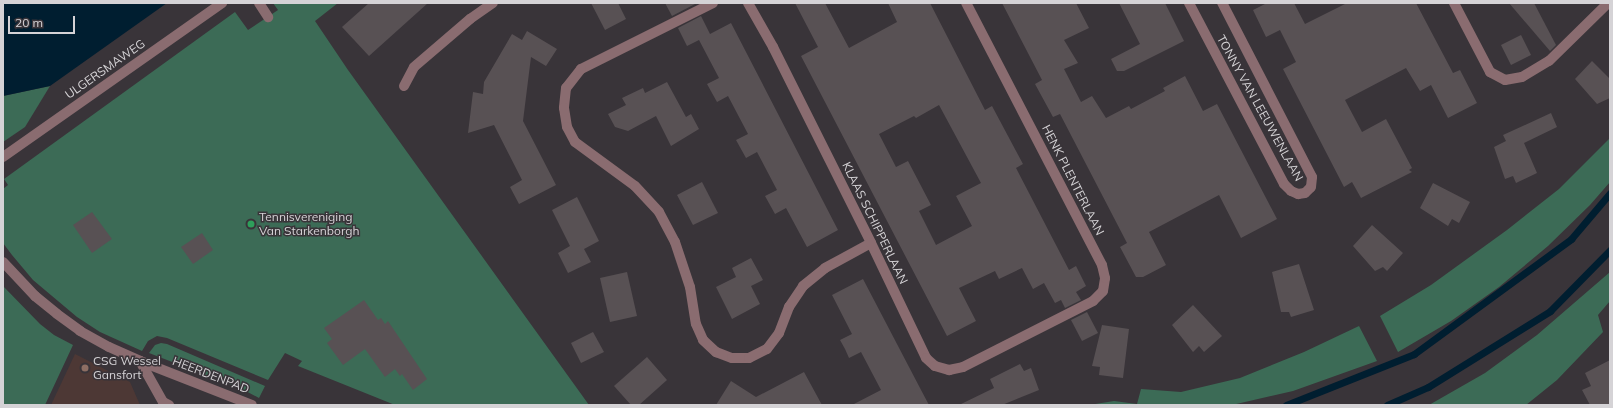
<!DOCTYPE html>
<html>
<head>
<meta charset="utf-8">
<style>
	body { margin:0 }
	#map { position:relative; width:1613px; height:408px; overflow:hidden; background:#393439; font-family:Mulish,sans-serif }
	div>[style] { position:absolute }
	.education>* { inset:0; background:#4d3835 }
	.green>* { inset:0; background:#3c6b56 }
	.water>* { inset:0; background:#001e30 }
	.stream>* { height:7px; margin:-3.5px; padding:0 3.5px; transform-origin:3.5px; border-radius:3.5px; background:#001e30 }
	.building>* { inset:0; background:#585154 }
	.minor>* { height:10px; margin:-5px; padding:0 5px; transform-origin:5px; border-radius:5px; background:#8a6c70 }
	.dots>* { width:11px; height:11px; translate:-50% -50%; box-sizing:border-box; border:2px solid #393439; border-radius:50% }
	span { translate:-50% -50%; white-space:nowrap; text-align:center; line-height:1.15; -webkit-text-stroke:3px #393439; paint-order:stroke }
	.street-label { font-size:12px; color:#d5d3d6 }
	.poi-label { font-size:12px; color:#d5d3d6 }
	.left { translate:0 -50%; text-align:left }
	.frame { position:absolute; inset:0; border:4px solid #d5d3d6; pointer-events:none }
	.scale { position:absolute; left:8px; top:16px; width:67px; height:18px; box-sizing:border-box; border:2px solid #d5d3d6; border-top:0; padding-left:5px; font-size:12px; line-height:14px; white-space:nowrap; color:#d5d3d6; -webkit-text-stroke:3px #393439; paint-order:stroke }
</style>
</head>
<body>
<div id="map">
	<div class="education">
		<i style="clip-path:polygon(75px 354px,130px 382px,140px 405px,51px 405px)"></i>
	</div>
	<div class="green">
		<i style="clip-path:polygon(273px 3px,338px 3px,315px 21px,348px 70px,589px 405px,395px 405px,298px 366px,302px 361px,285px 353px,268px 380px,167px 338px,157px 336px,148px 341px,142px 351px,100px 332px,77px 317px,33px 280px,12px 255px,3px 243px,3px 189px,8px 185px,4px 179px,235px 12px,248px 30px,278px 10px)"></i>
		<i style="clip-path:polygon(50px 86px,25px 127px,3px 142px,3px 96px)"></i>
		<i style="clip-path:polygon(1610px 138px,1610px 182px,1590px 205px,1548px 246px,1499px 287px,1451px 321px,1398px 352px,1380px 316px,1431px 285px,1507px 230px,1559px 189px)"></i>
		<i style="clip-path:polygon(1610px 272px,1610px 301px,1598px 315px,1603px 332px,1557px 380px,1526px 405px,1429px 405px,1485px 373px,1537px 335px)"></i>
		<i style="clip-path:polygon(3px 286px,40px 324px,54px 335px,73px 345px,45px 405px,3px 405px)"></i>
		<i style="clip-path:polygon(1359px 326px,1377px 361px,1293px 391px,1232px 405px,1089px 405px,1114px 401px,1137px 404px,1141px 389px,1181px 392px,1240px 378px,1304px 352px)"></i>
		<i style="clip-path:polygon(161px 343px,167px 344px,265px 386px,259px 398px,242px 389px,149px 353px,155px 345px)"></i>
	</div>
	<div class="water">
		<i style="clip-path:polygon(3px 3px,167px 3px,50px 86px,3px 96px)"></i>
	</div>
	<div class="stream">
		<i style="left:1286px;top:405px;width:138px;rotate:-21.7deg"></i>
		<i style="left:1414px;top:354px;width:195px;rotate:-36.2deg"></i>
		<i style="left:1571px;top:239px;width:60px;rotate:-49.7deg"></i>
		<i style="left:1387px;top:405px;width:45px;rotate:-23.7deg"></i>
		<i style="left:1428px;top:387px;width:144px;rotate:-31.9deg"></i>
		<i style="left:1550px;top:311px;width:86px;rotate:-45.5deg"></i>
	</div>
	<div class="building">
		<i style="clip-path:polygon(369px 3px,428px 3px,369px 56px,342px 27px)"></i>
		<i style="clip-path:polygon(591px 3px,618px 3px,626px 19px,605px 30px)"></i>
		<i style="clip-path:polygon(665px 3px,695px 3px,695px 4px,672px 16px)"></i>
		<i style="clip-path:polygon(evenodd,795px 3px,825px 3px,849px 48px,897px 22px,888px 3px,930px 3px,985px 110px,992px 106px,1023px 164px,1016px 168px,1069px 270px,1076px 266px,1086px 286px,1076px 292px,1081px 300px,1065px 308px,1061px 300px,1055px 303px,1044px 283px,1033px 289px,1022px 268px,999px 279px,995px 271px,959px 288px,976px 321px,947px 336px,801px 56px,818px 47px,795px 3px,939px 105px,981px 183px,956px 196px,972px 226px,936px 245px,919px 211px,931px 205px,908px 161px,896px 167px,879px 134px,914px 116px,916px 118px,939px 105px)"></i>
		<i style="clip-path:polygon(1002px 3px,1076px 3px,1089px 28px,1064px 40px,1078px 63px,1064px 69px,1081px 102px,1092px 96px,1106px 118px,1129px 106px,1131px 109px,1165px 91px,1163px 88px,1185px 76px,1203px 111px,1217px 104px,1277px 219px,1241px 238px,1219px 195px,1149px 232px,1166px 265px,1143px 277px,1136px 277px,1120px 247px,1127px 243px,1060px 114px,1053px 117px,1035px 84px,1042px 80px)"></i>
		<i style="clip-path:polygon(1119px 3px,1165px 3px,1184px 41px,1124px 71px,1117px 71px,1111px 59px,1140px 44px)"></i>
		<i style="clip-path:polygon(1267px 3px,1294px 3px,1305px 24px,1347px 3px,1416px 3px,1453px 73px,1460px 70px,1477px 103px,1448px 118px,1431px 85px,1420px 91px,1406px 68px,1345px 100px,1362px 132px,1386px 119px,1412px 168px,1409px 170px,1412px 172px,1361px 198px,1352px 182px,1344px 187px,1283px 69px,1296px 62px,1280px 30px,1266px 37px,1253px 10px)"></i>
		<i style="clip-path:polygon(1509px 3px,1534px 3px,1556px 45px,1550px 51px)"></i>
		<i style="clip-path:polygon(701px 16px,710px 34px,731px 23px,838px 230px,807px 247px,786px 208px,775px 214px,765px 196px,777px 190px,757px 152px,746px 158px,736px 140px,748px 134px,728px 96px,717px 102px,707px 84px,719px 78px,699px 40px,687px 46px,678px 28px)"></i>
		<i style="clip-path:polygon(527px 31px,557px 49px,546px 66px,531px 57px,523px 121px,556px 185px,519px 204px,510px 187px,522px 180px,494px 125px,468px 133px,473px 92px,483px 94px,484px 82px,512px 34px,522px 40px)"></i>
		<i style="clip-path:polygon(1521px 35px,1531px 55px,1511px 65px,1501px 45px)"></i>
		<i style="clip-path:polygon(1592px 61px,1610px 79px,1610px 98px,1597px 104px,1575px 79px)"></i>
		<i style="clip-path:polygon(667px 82px,686px 117px,691px 114px,699px 129px,671px 146px,656px 116px,628px 131px,615px 127px,608px 114px,626px 105px,622px 98px,643px 88px,645px 93px)"></i>
		<i style="clip-path:polygon(1551px 113px,1557px 127px,1524px 143px,1537px 173px,1516px 183px,1513px 176px,1505px 179px,1494px 147px,1506px 141px,1503px 135px)"></i>
		<i style="clip-path:polygon(702px 182px,718px 213px,693px 225px,677px 195px)"></i>
		<i style="clip-path:polygon(1433px 183px,1470px 202px,1459px 223px,1452px 219px,1448px 226px,1420px 208px)"></i>
		<i style="clip-path:polygon(577px 197px,599px 241px,584px 249px,591px 262px,568px 273px,558px 253px,570px 246px,552px 210px)"></i>
		<i style="clip-path:polygon(92px 212px,112px 239px,92px 253px,73px 225px)"></i>
		<i style="clip-path:polygon(1372px 225px,1403px 253px,1387px 271px,1383px 267px,1375px 271px,1353px 246px)"></i>
		<i style="clip-path:polygon(202px 233px,213px 250px,193px 264px,181px 247px)"></i>
		<i style="clip-path:polygon(751px 258px,763px 280px,751px 286px,760px 304px,732px 319px,716px 287px,736px 277px,732px 268px)"></i>
		<i style="clip-path:polygon(1299px 264px,1314px 310px,1291px 317px,1289px 312px,1281px 312px,1272px 272px)"></i>
		<i style="clip-path:polygon(627px 272px,637px 316px,610px 322px,600px 278px)"></i>
		<i style="clip-path:polygon(863px 279px,920px 388px,929px 405px,852px 405px,881px 390px,861px 352px,849px 358px,845px 349px,840px 340px,852px 334px,832px 295px)"></i>
		<i style="clip-path:polygon(364px 300px,378px 320px,381px 318px,385px 324px,388px 321px,427px 379px,413px 390px,402px 374px,400px 376px,395px 369px,385px 377px,365px 349px,343px 365px,327px 343px,332px 339px,324px 328px)"></i>
		<i style="clip-path:polygon(1193px 305px,1222px 336px,1204px 352px,1199px 346px,1193px 352px,1172px 325px)"></i>
		<i style="clip-path:polygon(1087px 312px,1098px 333px,1082px 341px,1071px 320px)"></i>
		<i style="clip-path:polygon(1102px 325px,1129px 329px,1123px 378px,1099px 375px,1100px 367px,1092px 366px)"></i>
		<i style="clip-path:polygon(593px 332px,604px 352px,581px 363px,571px 343px)"></i>
		<i style="clip-path:polygon(647px 357px,667px 380px,639px 405px,631px 405px,614px 386px)"></i>
		<i style="clip-path:polygon(1610px 360px,1610px 405px,1590px 405px,1582px 390px,1591px 386px,1585px 373px)"></i>
		<i style="clip-path:polygon(1020px 364px,1024px 371px,1031px 368px,1039px 390px,1002px 405px,959px 405px,994px 388px,990px 379px)"></i>
		<i style="clip-path:polygon(804px 372px,822px 405px,716px 405px,731px 381px,756px 397px)"></i>
	</div>
	<div class="minor">
		<i style="left:259px;top:3px;width:17px;rotate:57deg"></i>
		<i style="left:713px;top:3px;width:148px;rotate:153.4deg"></i>
		<i style="left:581px;top:69px;width:24px;rotate:128deg"></i>
		<i style="left:566px;top:88px;width:20px;rotate:96deg"></i>
		<i style="left:564px;top:108px;width:19px;rotate:81deg"></i>
		<i style="left:567px;top:127px;width:17px;rotate:62deg"></i>
		<i style="left:575px;top:142px;width:74px;rotate:36.3deg"></i>
		<i style="left:635px;top:186px;width:35px;rotate:47deg"></i>
		<i style="left:659px;top:212px;width:34px;rotate:62deg"></i>
		<i style="left:675px;top:242px;width:47px;rotate:71.6deg"></i>
		<i style="left:690px;top:287px;width:37px;rotate:81deg"></i>
		<i style="left:696px;top:324px;width:17px;rotate:66deg"></i>
		<i style="left:703px;top:340px;width:18px;rotate:43deg"></i>
		<i style="left:716px;top:352px;width:17px;rotate:21deg"></i>
		<i style="left:732px;top:358px;width:17px"></i>
		<i style="left:749px;top:358px;width:20px;rotate:-27deg"></i>
		<i style="left:767px;top:349px;width:20px;rotate:-53deg"></i>
		<i style="left:779px;top:333px;width:28px;rotate:-69deg"></i>
		<i style="left:789px;top:307px;width:25px;rotate:-56deg"></i>
		<i style="left:803px;top:286px;width:28px;rotate:-39deg"></i>
		<i style="left:825px;top:268px;width:52px;rotate:-28.5deg"></i>
		<i style="left:748px;top:3px;width:51px;rotate:60.4deg"></i>
		<i style="left:773px;top:47px;width:219px;rotate:63.4deg"></i>
		<i style="left:871px;top:243px;width:127px;rotate:64.4deg"></i>
		<i style="left:926px;top:358px;width:12px;rotate:42deg"></i>
		<i style="left:935px;top:366px;width:15px;rotate:16deg"></i>
		<i style="left:949px;top:370px;width:14px;rotate:-12deg"></i>
		<i style="left:963px;top:367px;width:146px;rotate:-26.9deg"></i>
		<i style="left:1093px;top:301px;width:14px;rotate:-45deg"></i>
		<i style="left:1103px;top:291px;width:13px;rotate:-81deg"></i>
		<i style="left:1105px;top:278px;width:13px;rotate:-103deg"></i>
		<i style="left:1102px;top:265px;width:295px;rotate:-117.4deg"></i>
		<i style="left:1189px;top:3px;width:204px;rotate:62.3deg"></i>
		<i style="left:1284px;top:184px;width:10px;rotate:45deg"></i>
		<i style="left:1291px;top:191px;width:8px;rotate:23deg"></i>
		<i style="left:1298px;top:194px;width:7px;rotate:-8deg"></i>
		<i style="left:1305px;top:193px;width:8px;rotate:-45deg"></i>
		<i style="left:1311px;top:187px;width:10px;rotate:-84deg"></i>
		<i style="left:1312px;top:177px;width:196px;rotate:-117.3deg"></i>
		<i style="left:1454px;top:3px;width:78px;rotate:62.4deg"></i>
		<i style="left:1490px;top:72px;width:17px;rotate:28deg"></i>
		<i style="left:1505px;top:80px;width:17px;rotate:-10deg"></i>
		<i style="left:1522px;top:77px;width:31px;rotate:-31deg"></i>
		<i style="left:1549px;top:61px;width:83px;rotate:-44.5deg"></i>
		<i style="left:404px;top:86px;width:21px;rotate:-62deg"></i>
		<i style="left:414px;top:67px;width:74px;rotate:-40.6deg"></i>
		<i style="left:470px;top:19px;width:28px;rotate:-35deg"></i>
		<i style="left:3px;top:157px;width:268px;rotate:-35.1deg"></i>
		<i style="left:3px;top:262px;width:47px;rotate:46.7deg"></i>
		<i style="left:35px;top:296px;width:28px;rotate:39deg"></i>
		<i style="left:57px;top:314px;width:29px;rotate:36deg"></i>
		<i style="left:80px;top:331px;width:33px;rotate:29deg"></i>
		<i style="left:109px;top:347px;width:34px;rotate:24deg"></i>
		<i style="left:140px;top:361px;width:120px;rotate:21.4deg"></i>
		<i style="left:140px;top:361px;width:47px;rotate:60.7deg"></i>
		<i style="left:163px;top:402px;width:7px;rotate:27deg"></i>
	</div>
	<div class="dots">
		<i style="left:251px;top:224px;background:#2e9e5b"></i>
		<i style="left:85px;top:368px;background:#8d6e63"></i>
	</div>
	<div class="street-label">
		<span style="left:105px;top:69px;rotate:-35deg">ULGERSMAWEG</span>
		<span style="left:1260px;top:108px;rotate:61deg">TONNY VAN LEEUWENLAAN</span>
		<span style="left:1073px;top:180px;rotate:63deg">HENK PLENTERLAAN</span>
		<span style="left:875px;top:223px;rotate:64deg">KLAAS SCHIPPERLAAN</span>
		<span style="left:211px;top:375px;rotate:21deg">HEERDENPAD</span>
	</div>
	<div class="poi-label">
		<span class="left" style="left:259px;top:224px">Tennisvereniging<br>Van Starkenborgh</span>
		<span class="left" style="left:93px;top:368px">CSG Wessel<br>Gansfort</span>
	</div>
	<div class="frame"></div>
	<div class="scale">20 m</div>
</div>
</body>
</html>
